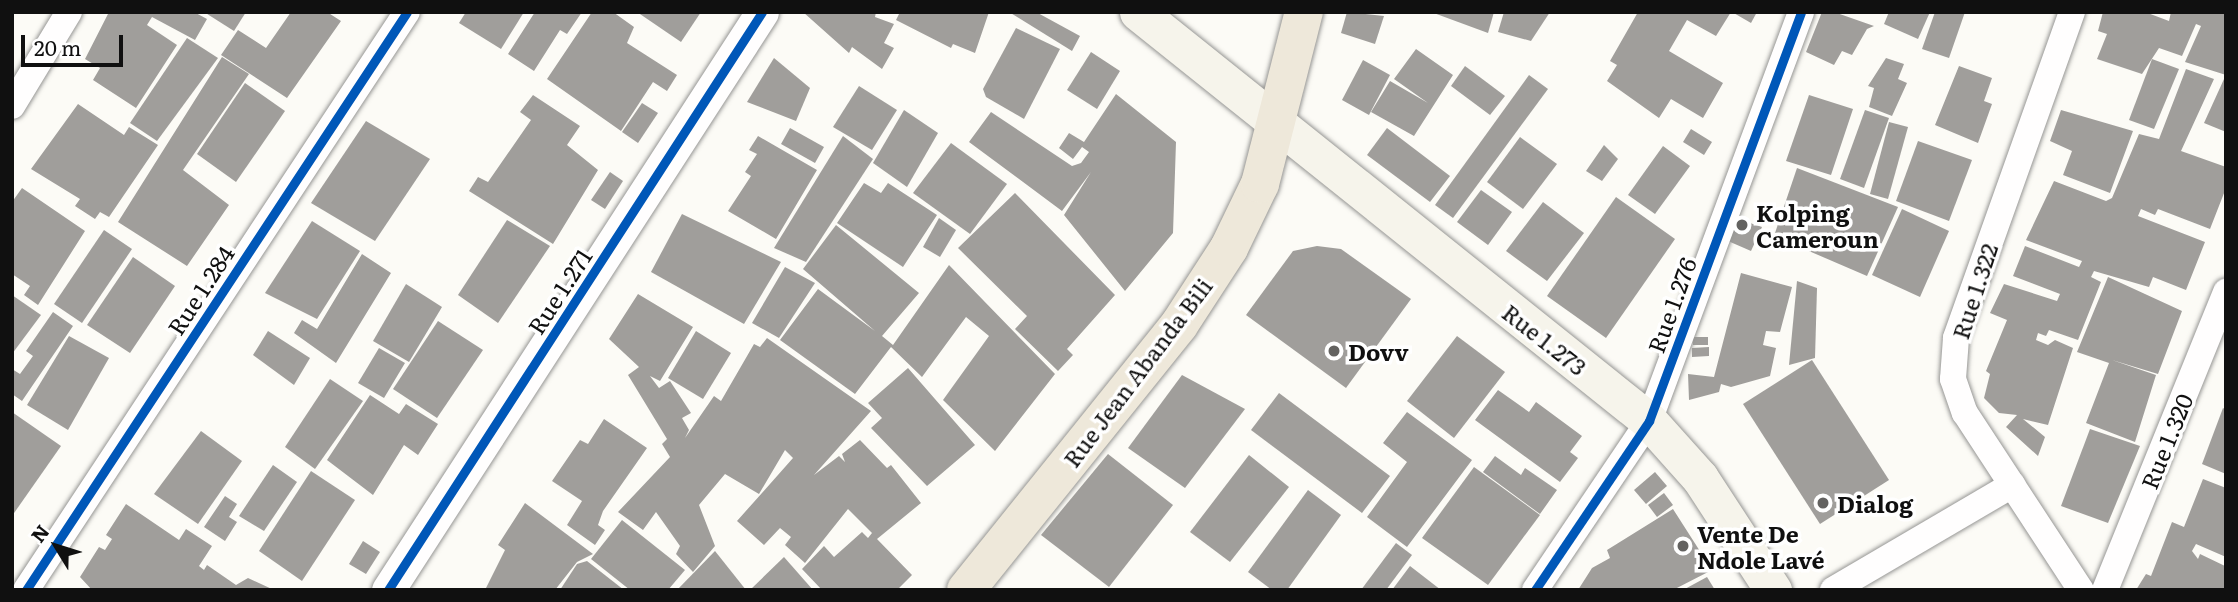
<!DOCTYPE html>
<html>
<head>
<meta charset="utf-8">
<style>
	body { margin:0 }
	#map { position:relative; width:2238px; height:602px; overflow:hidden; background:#fcfbf6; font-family:Literata,serif }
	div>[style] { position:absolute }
	.building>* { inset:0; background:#a09e9b }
	.roads { filter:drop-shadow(0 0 2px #969694) drop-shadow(0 0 2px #969694) }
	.minor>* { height:26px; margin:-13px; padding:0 13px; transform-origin:13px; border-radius:13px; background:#fffefe }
	.tertiary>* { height:33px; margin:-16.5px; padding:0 16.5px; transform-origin:16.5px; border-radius:16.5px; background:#fffefe }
	.secondary>* { height:37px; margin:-18.5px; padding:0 18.5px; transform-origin:18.5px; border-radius:18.5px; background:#f6f4eb }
	.primary>* { height:38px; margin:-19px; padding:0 19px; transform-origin:19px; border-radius:19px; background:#eee8da }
	.cycleway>* { height:9px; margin:-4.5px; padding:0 4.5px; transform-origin:4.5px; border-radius:4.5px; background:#0057b8 }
	.dots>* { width:19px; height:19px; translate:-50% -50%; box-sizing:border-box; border:4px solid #fff; border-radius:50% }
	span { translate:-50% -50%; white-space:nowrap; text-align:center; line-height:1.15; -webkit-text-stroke:7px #fff; paint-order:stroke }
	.poi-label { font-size:23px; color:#101010; font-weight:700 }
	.left { translate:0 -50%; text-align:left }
	.street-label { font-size:23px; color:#101010 }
	.frame { position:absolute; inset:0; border:14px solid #101010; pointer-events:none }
	.north { position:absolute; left:21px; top:511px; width:70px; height:70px; -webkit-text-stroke:5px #fff; paint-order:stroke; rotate:308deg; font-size:19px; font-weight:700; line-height:28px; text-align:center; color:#101010 }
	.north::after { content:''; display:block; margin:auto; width:24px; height:32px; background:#101010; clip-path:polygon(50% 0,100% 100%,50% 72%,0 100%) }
	.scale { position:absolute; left:21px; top:35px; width:102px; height:32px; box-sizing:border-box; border:4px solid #101010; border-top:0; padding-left:9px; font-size:21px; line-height:24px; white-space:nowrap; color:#101010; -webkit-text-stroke:5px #fff; paint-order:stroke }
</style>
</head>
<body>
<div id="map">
	<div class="building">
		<i style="clip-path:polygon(109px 12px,194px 12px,207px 19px,195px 40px,152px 17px,147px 25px,177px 45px,136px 108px,93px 80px,100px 68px,85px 59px)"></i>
		<i style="clip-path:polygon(204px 12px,246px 12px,234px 31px)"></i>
		<i style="clip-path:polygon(291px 12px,327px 12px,341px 21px,287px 98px,221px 55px,238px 30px,266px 48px)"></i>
		<i style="clip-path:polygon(466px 12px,524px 12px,501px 49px,459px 23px)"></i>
		<i style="clip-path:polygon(582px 12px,567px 34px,560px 30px,534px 71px,508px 54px,535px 12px)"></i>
		<i style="clip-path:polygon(592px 12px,613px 12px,634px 27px,627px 43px,677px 75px,667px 91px,653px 82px,621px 131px,547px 79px)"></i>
		<i style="clip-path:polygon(637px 12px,701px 12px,681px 42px)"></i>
		<i style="clip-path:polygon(803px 12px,876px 12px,875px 17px,894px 24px,884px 43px,894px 48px,882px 69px,852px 47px,849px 53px)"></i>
		<i style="clip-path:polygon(900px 12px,989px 12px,975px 53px,953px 44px,951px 48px,896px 20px)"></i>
		<i style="clip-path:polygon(1009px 12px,1036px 12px,1080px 36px,1072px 51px)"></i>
		<i style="clip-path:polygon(1347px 12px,1384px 16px,1375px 44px,1341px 33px)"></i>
		<i style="clip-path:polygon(1431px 12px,1494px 12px,1488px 33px)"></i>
		<i style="clip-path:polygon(1504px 12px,1550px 12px,1531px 41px,1498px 32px)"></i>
		<i style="clip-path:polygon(1638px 12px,1731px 12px,1716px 36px,1687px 20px,1669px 51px,1723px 83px,1703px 118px,1671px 99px,1659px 118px,1607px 81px,1617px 65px,1610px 61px)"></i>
		<i style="clip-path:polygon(1732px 12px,1757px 12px,1751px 23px)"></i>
		<i style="clip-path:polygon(1822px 12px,1834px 12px,1874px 26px,1867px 29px,1852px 55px,1842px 51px,1834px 65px,1806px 52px)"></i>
		<i style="clip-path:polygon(1889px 12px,1930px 12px,1918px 39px,1884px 24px)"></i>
		<i style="clip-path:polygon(1935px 12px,1965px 12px,1949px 58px,1922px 49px)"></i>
		<i style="clip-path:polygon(2103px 12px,2145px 12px,2169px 21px,2171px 12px,2226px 12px,2226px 75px,2185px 62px,2201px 26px,2196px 24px,2182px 56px,2159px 48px,2142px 74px,2097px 59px,2107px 34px,2098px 31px)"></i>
		<i style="clip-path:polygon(1016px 28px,1060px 49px,1024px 119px,986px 97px,983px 89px)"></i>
		<i style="clip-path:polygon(187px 38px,218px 58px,157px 141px,130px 123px)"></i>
		<i style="clip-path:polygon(1416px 49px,1453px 75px,1414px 136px,1371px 112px,1390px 81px,1428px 103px,1394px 79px)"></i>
		<i style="clip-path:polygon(1091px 52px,1120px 71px,1097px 109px,1067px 90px)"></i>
		<i style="clip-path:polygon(222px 57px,249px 74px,183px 170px,229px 205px,187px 266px,118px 222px)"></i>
		<i style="clip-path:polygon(774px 58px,810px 88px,796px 121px,747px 102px)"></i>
		<i style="clip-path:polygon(1886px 58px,1904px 64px,1898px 79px,1907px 83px,1892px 116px,1869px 107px,1874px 88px,1868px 86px)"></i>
		<i style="clip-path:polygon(2152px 59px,2179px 69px,2154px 129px,2129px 120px)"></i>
		<i style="clip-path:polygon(1363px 60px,1390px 75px,1369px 115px,1342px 100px)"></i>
		<i style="clip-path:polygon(1465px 66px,1505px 96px,1490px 115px,1451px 86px)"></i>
		<i style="clip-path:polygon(1959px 66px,1992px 78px,1984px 101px,1992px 104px,1978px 143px,1935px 125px)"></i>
		<i style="clip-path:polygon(2186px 69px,2214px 79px,2181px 151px,2226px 167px,2226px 188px,2210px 229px,2158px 209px,2155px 215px,2141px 209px,2138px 216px,2205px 242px,2186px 290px,2153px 277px,2149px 287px,2094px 271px,2091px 277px,2101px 282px,2078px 340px,2049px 330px,2046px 336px,2038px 333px,2036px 340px,2048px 345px,2055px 340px,2073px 348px,2048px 425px,2023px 419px,2045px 437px,2038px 456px,2006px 427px,2017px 415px,1999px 413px,1984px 398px,1990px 374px,1986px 371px,2007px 320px,1990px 313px,2004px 284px,2057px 301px,2060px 294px,2013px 276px,2025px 246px,2079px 267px,2082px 261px,2026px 240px,2054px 181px,2106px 201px,2112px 198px,2139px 134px,2159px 139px)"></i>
		<i style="clip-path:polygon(1529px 75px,1548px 89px,1453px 218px,1435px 205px)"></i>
		<i style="clip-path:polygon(2224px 79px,2226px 79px,2226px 132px,2204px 123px)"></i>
		<i style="clip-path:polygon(245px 83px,285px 111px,236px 182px,197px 154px)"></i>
		<i style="clip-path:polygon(859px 86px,897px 110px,872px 150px,833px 127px)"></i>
		<i style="clip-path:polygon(1116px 94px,1176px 142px,1173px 233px,1125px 291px,1064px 215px,1091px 172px,1062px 211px,969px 142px,991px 112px,1072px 166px,1081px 163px,1089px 152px,1082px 147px,1073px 159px,1059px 148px,1069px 133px,1084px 142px)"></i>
		<i style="clip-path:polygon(533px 95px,580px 126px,567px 145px,598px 170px,553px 244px,469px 191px,478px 177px,488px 182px,531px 120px,520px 112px)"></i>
		<i style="clip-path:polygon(1809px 95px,1853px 109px,1831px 175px,1786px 161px)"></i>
		<i style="clip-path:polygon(642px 103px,658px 113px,638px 143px,622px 132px)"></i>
		<i style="clip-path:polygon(78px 104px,124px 135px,129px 127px,158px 145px,109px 217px,100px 212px,95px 219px,75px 206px,80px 199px,31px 169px)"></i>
		<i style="clip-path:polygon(904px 110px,938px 133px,907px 187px,873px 163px)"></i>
		<i style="clip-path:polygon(1865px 110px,1889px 118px,1864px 188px,1840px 179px)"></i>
		<i style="clip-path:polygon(2061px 110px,2133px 131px,2110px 193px,2063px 175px,2072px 151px,2050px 141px)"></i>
		<i style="clip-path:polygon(366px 121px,430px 159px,375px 241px,311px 203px)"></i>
		<i style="clip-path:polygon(1889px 122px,1908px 127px,1888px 199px,1870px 194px)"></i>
		<i style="clip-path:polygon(790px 128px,824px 147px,815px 163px,781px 144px)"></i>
		<i style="clip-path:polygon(1387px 128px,1450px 176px,1430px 202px,1367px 155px)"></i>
		<i style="clip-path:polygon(1691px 129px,1712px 142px,1704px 155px,1683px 142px)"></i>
		<i style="clip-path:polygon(758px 136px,817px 170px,776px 239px,728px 211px,751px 176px,745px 172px,757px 154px,749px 150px)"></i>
		<i style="clip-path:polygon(843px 136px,873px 159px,806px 262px,774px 248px)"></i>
		<i style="clip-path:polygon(1520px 137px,1557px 164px,1523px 209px,1487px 182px)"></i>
		<i style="clip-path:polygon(1918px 141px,1972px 160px,1949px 221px,1896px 201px)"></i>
		<i style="clip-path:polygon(951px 143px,1007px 184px,970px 234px,913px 193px)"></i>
		<i style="clip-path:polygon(1604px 145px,1618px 159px,1602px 181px,1586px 171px)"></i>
		<i style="clip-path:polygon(1663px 146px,1690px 166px,1655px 214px,1628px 195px)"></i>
		<i style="clip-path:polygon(1797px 168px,1898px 207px,1867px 276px,1774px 236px)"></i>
		<i style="clip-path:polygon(610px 172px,623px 181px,605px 209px,591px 200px)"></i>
		<i style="clip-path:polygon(864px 183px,881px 193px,888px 183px,937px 215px,903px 267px,837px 223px)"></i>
		<i style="clip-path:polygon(22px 188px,85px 231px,38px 305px,24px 295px,30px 286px,12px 274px,12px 202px)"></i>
		<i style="clip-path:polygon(1481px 190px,1512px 212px,1488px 245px,1457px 222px)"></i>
		<i style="clip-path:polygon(1015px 193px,1115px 295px,1067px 349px,1073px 355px,1058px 371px,1015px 329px,1027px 316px,958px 248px)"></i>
		<i style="clip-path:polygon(1616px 197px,1675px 239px,1606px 338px,1547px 296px)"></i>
		<i style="clip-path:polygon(1543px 202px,1584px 233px,1547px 281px,1506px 251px)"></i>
		<i style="clip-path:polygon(1902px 209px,1949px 231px,1920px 297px,1872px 275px)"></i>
		<i style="clip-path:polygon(682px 214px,781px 262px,744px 324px,651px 272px)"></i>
		<i style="clip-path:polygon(939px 218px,956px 230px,940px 257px,923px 247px)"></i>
		<i style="clip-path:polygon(1738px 219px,1762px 227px,1751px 251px,1728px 241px)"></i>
		<i style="clip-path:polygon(507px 220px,550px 246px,498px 323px,458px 295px)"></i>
		<i style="clip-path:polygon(312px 221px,360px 251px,317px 319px,265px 293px)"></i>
		<i style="clip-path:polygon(836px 225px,919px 293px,882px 336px,893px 345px,949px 265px,1055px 374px,995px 451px,943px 400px,989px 336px,966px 317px,922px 377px,891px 347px,855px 394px,780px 340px,818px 289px,875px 331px,803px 269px)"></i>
		<i style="clip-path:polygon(104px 230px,132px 249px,82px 323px,54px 304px)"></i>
		<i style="clip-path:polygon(1317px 246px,1341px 249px,1411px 299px,1346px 388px,1246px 315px,1293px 251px)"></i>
		<i style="clip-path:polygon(362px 254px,391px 273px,336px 363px,294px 333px,302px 320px,317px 329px)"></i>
		<i style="clip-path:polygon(133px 257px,175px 286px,130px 353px,87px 325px)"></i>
		<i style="clip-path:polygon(785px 267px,815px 283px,779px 338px,752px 323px)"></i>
		<i style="clip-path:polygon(1741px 273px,1792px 287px,1780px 332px,1766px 331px,1763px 345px,1776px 348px,1770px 376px,1731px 387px,1721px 384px,1719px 392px,1689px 400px,1688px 374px,1714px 377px)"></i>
		<i style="clip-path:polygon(2108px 277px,2182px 311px,2158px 374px,2112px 360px,2156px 375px,2135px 442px,2086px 423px,2109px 363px,2077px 352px)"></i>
		<i style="clip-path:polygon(1797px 281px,1817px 288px,1815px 358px,1789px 365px)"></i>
		<i style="clip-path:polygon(406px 284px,442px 307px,409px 362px,373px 341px)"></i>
		<i style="clip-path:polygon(638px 294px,693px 327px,660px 381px,650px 376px,659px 388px,670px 381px,691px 413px,682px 418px,689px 430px,685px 438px,714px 396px,721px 401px,754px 344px,760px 347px,767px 338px,871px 411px,814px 475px,839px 456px,845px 462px,842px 454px,860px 440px,887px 468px,891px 465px,921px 503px,877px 539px,912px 575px,897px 590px,822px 590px,802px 569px,824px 546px,834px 557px,862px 532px,868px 538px,872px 533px,848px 509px,805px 563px,785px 545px,791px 537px,780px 528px,764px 545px,737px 521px,793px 458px,785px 450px,759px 494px,725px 474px,699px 505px,715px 546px,693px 572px,676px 554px,680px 546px,656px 512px,643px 530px,618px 512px,670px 457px,662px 444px,667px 439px,628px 375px,639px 367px,609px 339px)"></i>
		<i style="clip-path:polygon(12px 295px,41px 315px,12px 354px)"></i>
		<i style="clip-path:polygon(53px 312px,73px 326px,22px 401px,12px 394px,12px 369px,20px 374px,33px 356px,26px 351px)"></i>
		<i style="clip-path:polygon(438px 321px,483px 350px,437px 418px,393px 389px)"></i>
		<i style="clip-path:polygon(268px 331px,310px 358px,294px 385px,253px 355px)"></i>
		<i style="clip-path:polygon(696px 331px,731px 353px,703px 399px,668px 378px)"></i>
		<i style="clip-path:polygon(69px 336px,109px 358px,68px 430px,27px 405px)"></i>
		<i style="clip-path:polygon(1457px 336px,1505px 372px,1454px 438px,1407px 401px)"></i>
		<i style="clip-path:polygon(1692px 337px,1708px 337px,1708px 345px,1693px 345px)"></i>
		<i style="clip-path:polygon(1709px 347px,1709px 356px,1692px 357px,1692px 348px)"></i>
		<i style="clip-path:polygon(379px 348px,405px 363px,384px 398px,358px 383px)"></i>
		<i style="clip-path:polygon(1812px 360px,1889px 480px,1820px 524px,1743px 404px)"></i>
		<i style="clip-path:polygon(908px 368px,975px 445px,927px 486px,871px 428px,882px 418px,868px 403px)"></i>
		<i style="clip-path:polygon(1182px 375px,1245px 409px,1185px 488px,1128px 448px)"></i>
		<i style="clip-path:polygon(330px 379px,363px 401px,315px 469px,285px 447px)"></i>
		<i style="clip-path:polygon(1498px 390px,1529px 412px,1536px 402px,1582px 436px,1570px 452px,1578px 458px,1560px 482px,1475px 420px)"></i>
		<i style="clip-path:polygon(1279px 393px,1390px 476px,1362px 513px,1251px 430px)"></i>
		<i style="clip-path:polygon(370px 395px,399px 414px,406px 404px,438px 424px,418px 455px,404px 445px,373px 495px,327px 460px)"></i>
		<i style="clip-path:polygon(2223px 408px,2226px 410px,2226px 474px,2202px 464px)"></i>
		<i style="clip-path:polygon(12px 412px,61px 446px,12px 516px)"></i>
		<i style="clip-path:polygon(1407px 412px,1472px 460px,1407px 547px,1367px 517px,1407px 462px,1383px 443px)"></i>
		<i style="clip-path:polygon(604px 419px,647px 448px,603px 511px,598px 525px,605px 530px,595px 545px,567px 525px,582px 501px,552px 481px,580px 440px,588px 444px)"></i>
		<i style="clip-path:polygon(2090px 429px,2140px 446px,2108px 523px,2061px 506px)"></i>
		<i style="clip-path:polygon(201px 431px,242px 461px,198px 524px,154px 494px)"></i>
		<i style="clip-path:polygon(1108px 454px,1173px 505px,1109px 587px,1041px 535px)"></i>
		<i style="clip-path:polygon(1249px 455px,1289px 487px,1230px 562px,1190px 532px)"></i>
		<i style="clip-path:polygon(1495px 456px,1521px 475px,1525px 468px,1557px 490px,1540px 514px,1483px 472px)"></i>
		<i style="clip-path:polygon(273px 465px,297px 482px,264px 531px,239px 516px)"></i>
		<i style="clip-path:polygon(1474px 467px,1540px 515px,1488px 585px,1422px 538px)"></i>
		<i style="clip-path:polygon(311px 471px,355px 500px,302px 581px,259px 551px)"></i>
		<i style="clip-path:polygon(1655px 472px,1667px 486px,1646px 504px,1634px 490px)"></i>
		<i style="clip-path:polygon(2203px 479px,2226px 488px,2226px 557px,2196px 544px,2192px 551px,2198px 559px,2200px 554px,2225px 566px,2226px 590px,2136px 590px,2146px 574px,2151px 576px,2172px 522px,2184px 527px)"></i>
		<i style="clip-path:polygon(1308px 490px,1341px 515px,1287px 590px,1272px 590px,1248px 572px)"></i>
		<i style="clip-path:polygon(1664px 493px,1673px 505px,1657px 517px,1648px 505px)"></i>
		<i style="clip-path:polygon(225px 496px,237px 504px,229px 517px,237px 522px,225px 541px,204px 527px)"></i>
		<i style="clip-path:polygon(525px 503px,593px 554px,577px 562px,555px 590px,485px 590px,505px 550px,498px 545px)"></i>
		<i style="clip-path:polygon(126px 504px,179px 540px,186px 529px,212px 546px,199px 566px,204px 570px,207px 565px,236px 585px,248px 578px,274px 590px,92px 590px,80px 577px,99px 547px,105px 550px,112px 539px,106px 535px)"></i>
		<i style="clip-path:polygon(1673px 509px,1712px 570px,1673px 590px,1578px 590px,1592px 568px,1610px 558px,1607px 550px)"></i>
		<i style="clip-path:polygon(622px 520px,685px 570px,668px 590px,630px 590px,591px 559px)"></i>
		<i style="clip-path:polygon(363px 541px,380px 552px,366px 574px,349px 564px)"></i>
		<i style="clip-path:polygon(1396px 543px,1412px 555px,1386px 590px,1361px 590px)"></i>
		<i style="clip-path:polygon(715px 551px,746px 590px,677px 590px)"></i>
		<i style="clip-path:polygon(784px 557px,813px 590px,750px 590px)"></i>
		<i style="clip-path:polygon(587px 561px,624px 590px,560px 590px,577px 564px)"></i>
		<i style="clip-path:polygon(1410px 566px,1441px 590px,1392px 590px)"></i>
		<i style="clip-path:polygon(1707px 577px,1715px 590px,1683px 590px)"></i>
	</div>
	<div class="roads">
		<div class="minor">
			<i style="left:2072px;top:12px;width:346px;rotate:109.6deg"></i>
			<i style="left:1956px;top:338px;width:41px;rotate:94.2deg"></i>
			<i style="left:1953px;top:379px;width:36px;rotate:71deg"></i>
			<i style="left:1965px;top:413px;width:212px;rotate:56.8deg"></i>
			<i style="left:12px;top:106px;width:110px;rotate:-58.8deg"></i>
			<i style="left:26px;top:590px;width:692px;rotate:-56.61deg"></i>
			<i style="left:1535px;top:590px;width:204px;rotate:-56deg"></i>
			<i style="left:1649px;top:421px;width:436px;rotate:-69.6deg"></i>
			<i style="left:1833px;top:590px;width:208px;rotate:-30.4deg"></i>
			<i style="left:2105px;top:590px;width:322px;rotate:-67.9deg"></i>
		</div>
		<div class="tertiary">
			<i style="left:388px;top:590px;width:688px;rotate:-57.09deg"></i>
		</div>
		<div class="secondary">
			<i style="left:1138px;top:12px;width:655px;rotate:38.67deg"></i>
			<i style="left:1649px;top:421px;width:76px;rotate:48.2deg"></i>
			<i style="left:1700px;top:478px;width:134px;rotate:56.9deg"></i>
		</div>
		<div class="primary">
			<i style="left:966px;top:590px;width:340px;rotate:-51.2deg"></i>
			<i style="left:1179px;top:325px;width:92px;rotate:-57deg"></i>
			<i style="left:1229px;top:248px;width:71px;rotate:-64.2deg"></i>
			<i style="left:1260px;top:184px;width:178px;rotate:-75.7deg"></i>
		</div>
	</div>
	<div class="cycleway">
		<i style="left:26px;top:590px;width:692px;rotate:-56.61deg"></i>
		<i style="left:388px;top:590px;width:688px;rotate:-57.09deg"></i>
		<i style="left:1535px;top:590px;width:204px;rotate:-56deg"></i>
		<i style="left:1649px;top:421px;width:436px;rotate:-69.6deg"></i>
	</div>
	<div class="dots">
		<i style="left:1742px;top:225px;background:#636260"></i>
		<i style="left:1334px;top:351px;background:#636260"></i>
		<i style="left:1823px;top:503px;background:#636260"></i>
		<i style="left:1683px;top:546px;background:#636260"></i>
	</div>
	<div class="poi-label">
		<span class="left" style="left:1756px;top:225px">Kolping<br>Cameroun</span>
		<span class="left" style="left:1348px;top:351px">Dovv</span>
		<span class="left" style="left:1837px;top:503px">Dialog</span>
		<span class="left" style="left:1697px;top:546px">Vente De<br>Ndole Lavé</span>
	</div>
	<div class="street-label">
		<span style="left:200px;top:290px;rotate:-57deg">Rue 1.284</span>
		<span style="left:559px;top:291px;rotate:-57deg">Rue 1.271</span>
		<span style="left:1974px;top:291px;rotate:-72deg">Rue 1.322</span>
		<span style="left:1671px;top:305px;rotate:-70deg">Rue 1.276</span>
		<span style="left:1545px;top:339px;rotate:38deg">Rue 1.273</span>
		<span style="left:1137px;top:372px;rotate:-53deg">Rue Jean Abanda Bili</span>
		<span style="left:2166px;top:441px;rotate:-68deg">Rue 1.320</span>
	</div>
	<div class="frame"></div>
	<div class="north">N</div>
	<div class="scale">20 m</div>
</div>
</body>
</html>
